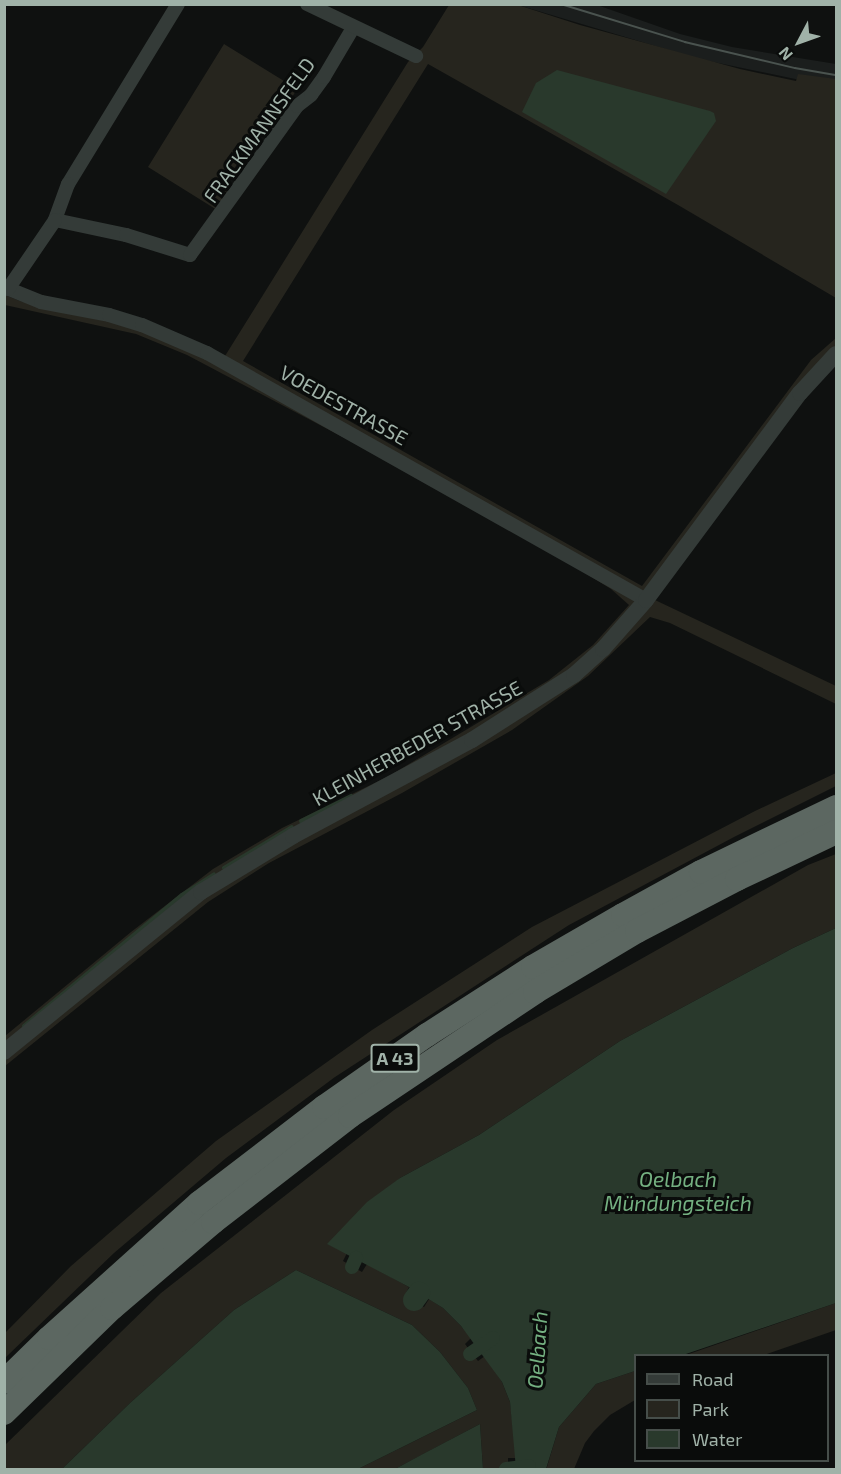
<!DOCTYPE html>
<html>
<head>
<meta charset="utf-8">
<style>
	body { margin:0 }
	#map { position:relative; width:841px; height:1474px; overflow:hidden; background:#0f1110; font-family:"Exo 2",sans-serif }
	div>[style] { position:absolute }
	.built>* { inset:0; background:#1b1e1d }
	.green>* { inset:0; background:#26251e }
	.water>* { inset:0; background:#29392c }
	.stream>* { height:4px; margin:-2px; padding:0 2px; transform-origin:2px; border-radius:2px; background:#29392c }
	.canal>* { height:14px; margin:-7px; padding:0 7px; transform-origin:7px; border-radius:7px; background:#29392c }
	.river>* { height:22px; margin:-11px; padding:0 11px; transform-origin:11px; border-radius:11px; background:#29392c }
	.minor>* { height:14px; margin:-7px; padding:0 7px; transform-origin:7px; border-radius:7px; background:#343b38 }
	.tertiary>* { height:16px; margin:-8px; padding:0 8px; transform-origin:8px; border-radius:8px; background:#343b38 }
	.motorway>* { height:24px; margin:-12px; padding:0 12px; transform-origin:12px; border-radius:12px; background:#5c6761 }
	.tram>* { height:1.5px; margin:-0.75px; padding:0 0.75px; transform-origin:0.75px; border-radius:0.75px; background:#4a534f }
	span { translate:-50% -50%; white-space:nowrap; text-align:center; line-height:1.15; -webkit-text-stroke:6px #0a0c0b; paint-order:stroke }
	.shield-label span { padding:2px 4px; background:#0a0c0b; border:2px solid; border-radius:4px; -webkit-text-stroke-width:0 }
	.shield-label { font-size:18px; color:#a0b2a8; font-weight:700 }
	.street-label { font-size:20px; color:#a0b2a8 }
	.water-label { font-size:21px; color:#74b081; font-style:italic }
	.frame { position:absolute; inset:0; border:6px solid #a0b2a8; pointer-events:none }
	.legend { position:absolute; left:634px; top:1354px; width:195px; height:108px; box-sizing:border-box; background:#0a0c0b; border:2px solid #464e4a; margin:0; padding:8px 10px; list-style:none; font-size:18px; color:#a0b2a8 }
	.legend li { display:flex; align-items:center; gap:12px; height:30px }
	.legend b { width:30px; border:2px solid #464e4a }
	.north { position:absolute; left:769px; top:12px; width:60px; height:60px; -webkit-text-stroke:4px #0a0c0b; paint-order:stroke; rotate:229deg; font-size:16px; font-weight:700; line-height:24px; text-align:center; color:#a0b2a8 }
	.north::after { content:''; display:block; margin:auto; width:21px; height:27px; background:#a0b2a8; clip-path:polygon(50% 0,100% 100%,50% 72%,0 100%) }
</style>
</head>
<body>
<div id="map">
	<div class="built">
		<i style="clip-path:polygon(518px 5px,597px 5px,680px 34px,732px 47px,836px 64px,836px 85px,800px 80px,699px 59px)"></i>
	</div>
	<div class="green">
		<i style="clip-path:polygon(449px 5px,518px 5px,580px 25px,740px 69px,796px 81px,798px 74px,836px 79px,836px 298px,678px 205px,428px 64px,243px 361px,642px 586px,811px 360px,836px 338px,836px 364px,818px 379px,655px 600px,836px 686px,836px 704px,670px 623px,650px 617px,588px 676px,512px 730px,402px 793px,269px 863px,208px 902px,5px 1066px,5px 1036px,131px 932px,213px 869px,282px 828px,389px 776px,549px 680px,593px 645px,629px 605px,611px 589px,577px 568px,407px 471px,187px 355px,136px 334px,5px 305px,5px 295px,20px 301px,110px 321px,167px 340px,220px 364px,408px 62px,423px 47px)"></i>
		<i style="clip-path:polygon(224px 44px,297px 89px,285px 109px,276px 104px,223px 186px,231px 192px,217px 210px,148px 167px)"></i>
		<i style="clip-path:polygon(836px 773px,836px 786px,734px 837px,569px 925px,335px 1077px,226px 1158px,114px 1253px,5px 1358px,5px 1333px,71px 1266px,216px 1141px,372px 1030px,532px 927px,755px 811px)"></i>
		<i style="clip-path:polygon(836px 854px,836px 928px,793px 948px,620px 1041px,479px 1135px,400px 1178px,328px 1244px,347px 1253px,343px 1261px,362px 1272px,367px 1264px,409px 1287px,405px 1295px,424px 1307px,429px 1299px,443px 1308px,461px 1326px,471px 1338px,465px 1344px,478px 1361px,485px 1356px,502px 1382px,510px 1402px,517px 1458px,508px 1458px,508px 1469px,483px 1469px,480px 1424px,395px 1469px,358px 1469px,477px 1410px,468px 1388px,440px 1352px,412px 1325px,296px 1270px,234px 1310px,130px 1403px,62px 1469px,5px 1470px,5px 1445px,161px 1293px,394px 1110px,497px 1040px,808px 865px)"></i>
		<i style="clip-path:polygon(836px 1303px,836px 1330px,764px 1355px,683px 1356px)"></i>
		<i style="clip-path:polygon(635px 1371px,635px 1400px,610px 1415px,594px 1431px,585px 1443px,574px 1469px,546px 1470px,559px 1427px,596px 1384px)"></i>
	</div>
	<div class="water">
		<i style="clip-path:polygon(557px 70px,710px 111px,714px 113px,716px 121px,666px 194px,522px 112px,536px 83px)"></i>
		<i style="clip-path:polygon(836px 928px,836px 1303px,683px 1355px,636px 1356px,635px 1371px,596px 1384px,559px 1427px,546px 1469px,516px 1469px,510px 1402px,502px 1382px,461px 1326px,443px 1308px,409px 1287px,327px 1244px,367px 1202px,400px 1178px,479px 1135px,620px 1041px,793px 948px)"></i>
		<i style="clip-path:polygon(296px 1270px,412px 1325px,440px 1352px,468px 1388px,477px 1410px,358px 1469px,62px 1469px,130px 1403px,234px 1310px)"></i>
		<i style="clip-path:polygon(480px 1424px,483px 1469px,395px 1469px,421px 1455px)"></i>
	</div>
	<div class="stream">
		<i style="left:301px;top:821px;width:56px;rotate:-26.6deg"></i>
		<i style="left:224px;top:868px;width:79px;rotate:-31.1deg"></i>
		<i style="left:24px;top:1026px;width:205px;rotate:-39.7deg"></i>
		<i style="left:182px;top:895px;width:38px;rotate:-33deg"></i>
	</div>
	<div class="canal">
		<i style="left:352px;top:1267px;width:10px;rotate:-66deg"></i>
		<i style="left:470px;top:1354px;width:28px;rotate:-35deg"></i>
		<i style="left:506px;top:1469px;width:23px;rotate:-7deg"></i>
	</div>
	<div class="river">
		<i style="left:414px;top:1300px;width:9px;rotate:-54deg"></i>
	</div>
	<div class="minor">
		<i style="left:178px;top:4px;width:211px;rotate:121.4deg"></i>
		<i style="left:68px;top:184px;width:38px;rotate:110deg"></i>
		<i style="left:55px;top:220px;width:73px;rotate:11.9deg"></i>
		<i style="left:126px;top:235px;width:67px;rotate:17.4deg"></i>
		<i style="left:190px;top:255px;width:183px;rotate:-54.3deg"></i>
		<i style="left:297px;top:106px;width:18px;rotate:-38deg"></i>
		<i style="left:311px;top:95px;width:22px;rotate:-54deg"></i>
		<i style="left:324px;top:77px;width:57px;rotate:-59.4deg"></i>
		<i style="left:307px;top:4px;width:121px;rotate:25.5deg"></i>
		<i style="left:4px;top:287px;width:40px;rotate:22deg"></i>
		<i style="left:41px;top:302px;width:69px;rotate:10.8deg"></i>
		<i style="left:109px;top:315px;width:34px;rotate:17deg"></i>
		<i style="left:142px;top:325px;width:71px;rotate:23.3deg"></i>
		<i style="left:207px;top:353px;width:504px;rotate:29.36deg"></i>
		<i style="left:8px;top:289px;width:83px;rotate:-55.7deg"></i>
	</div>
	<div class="tertiary">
		<i style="left:4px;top:1052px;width:254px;rotate:-39.1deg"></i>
		<i style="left:201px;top:892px;width:108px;rotate:-31.3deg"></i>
		<i style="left:293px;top:836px;width:203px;rotate:-28.2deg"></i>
		<i style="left:472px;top:740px;width:121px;rotate:-32.5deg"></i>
		<i style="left:574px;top:675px;width:39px;rotate:-42deg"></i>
		<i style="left:603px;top:649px;width:65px;rotate:-48.7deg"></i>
		<i style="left:646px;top:600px;width:258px;rotate:-53.4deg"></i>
		<i style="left:800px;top:393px;width:53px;rotate:-47.3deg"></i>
	</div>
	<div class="motorway">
		<i style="left:4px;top:1382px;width:63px;rotate:-44.4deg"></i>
		<i style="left:49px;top:1338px;width:202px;rotate:-42deg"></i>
		<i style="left:199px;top:1203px;width:158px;rotate:-37.5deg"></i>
		<i style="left:324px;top:1107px;width:126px;rotate:-35deg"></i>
		<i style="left:427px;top:1035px;width:126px;rotate:-32.7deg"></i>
		<i style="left:533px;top:967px;width:104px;rotate:-30deg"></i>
		<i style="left:623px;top:915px;width:89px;rotate:-28.9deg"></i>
		<i style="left:701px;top:872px;width:150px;rotate:-25.7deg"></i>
		<i style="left:4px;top:1413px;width:151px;rotate:-44.2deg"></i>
		<i style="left:112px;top:1308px;width:133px;rotate:-40.4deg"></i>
		<i style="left:213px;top:1222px;width:173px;rotate:-37.7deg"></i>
		<i style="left:350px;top:1116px;width:223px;rotate:-33.8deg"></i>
		<i style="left:535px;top:992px;width:119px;rotate:-30.9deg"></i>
		<i style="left:637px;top:931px;width:113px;rotate:-27.5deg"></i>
		<i style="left:737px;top:879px;width:110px;rotate:-25.4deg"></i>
	</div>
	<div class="tram">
		<i style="left:561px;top:4px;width:130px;rotate:17deg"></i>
		<i style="left:685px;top:42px;width:113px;rotate:13.3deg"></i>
		<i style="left:795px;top:68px;width:42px;rotate:9.7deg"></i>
	</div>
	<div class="shield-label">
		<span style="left:395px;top:1058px">A 43</span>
	</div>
	<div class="street-label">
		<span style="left:259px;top:130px;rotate:-54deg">FRACKMANNSFELD</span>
		<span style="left:344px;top:405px;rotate:29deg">VOEDESTRASSE</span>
		<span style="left:417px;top:743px;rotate:-29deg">KLEINHERBEDER STRASSE</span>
	</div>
	<div class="water-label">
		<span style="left:678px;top:1191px">Oelbach<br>Mündungsteich</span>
		<span style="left:537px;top:1350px;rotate:-86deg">Oelbach</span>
	</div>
	<div class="frame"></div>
	<ul class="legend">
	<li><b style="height:8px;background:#343b38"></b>Road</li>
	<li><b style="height:16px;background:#26251e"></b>Park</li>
	<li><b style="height:16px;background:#29392c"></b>Water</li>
	</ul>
	<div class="north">N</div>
</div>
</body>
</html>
